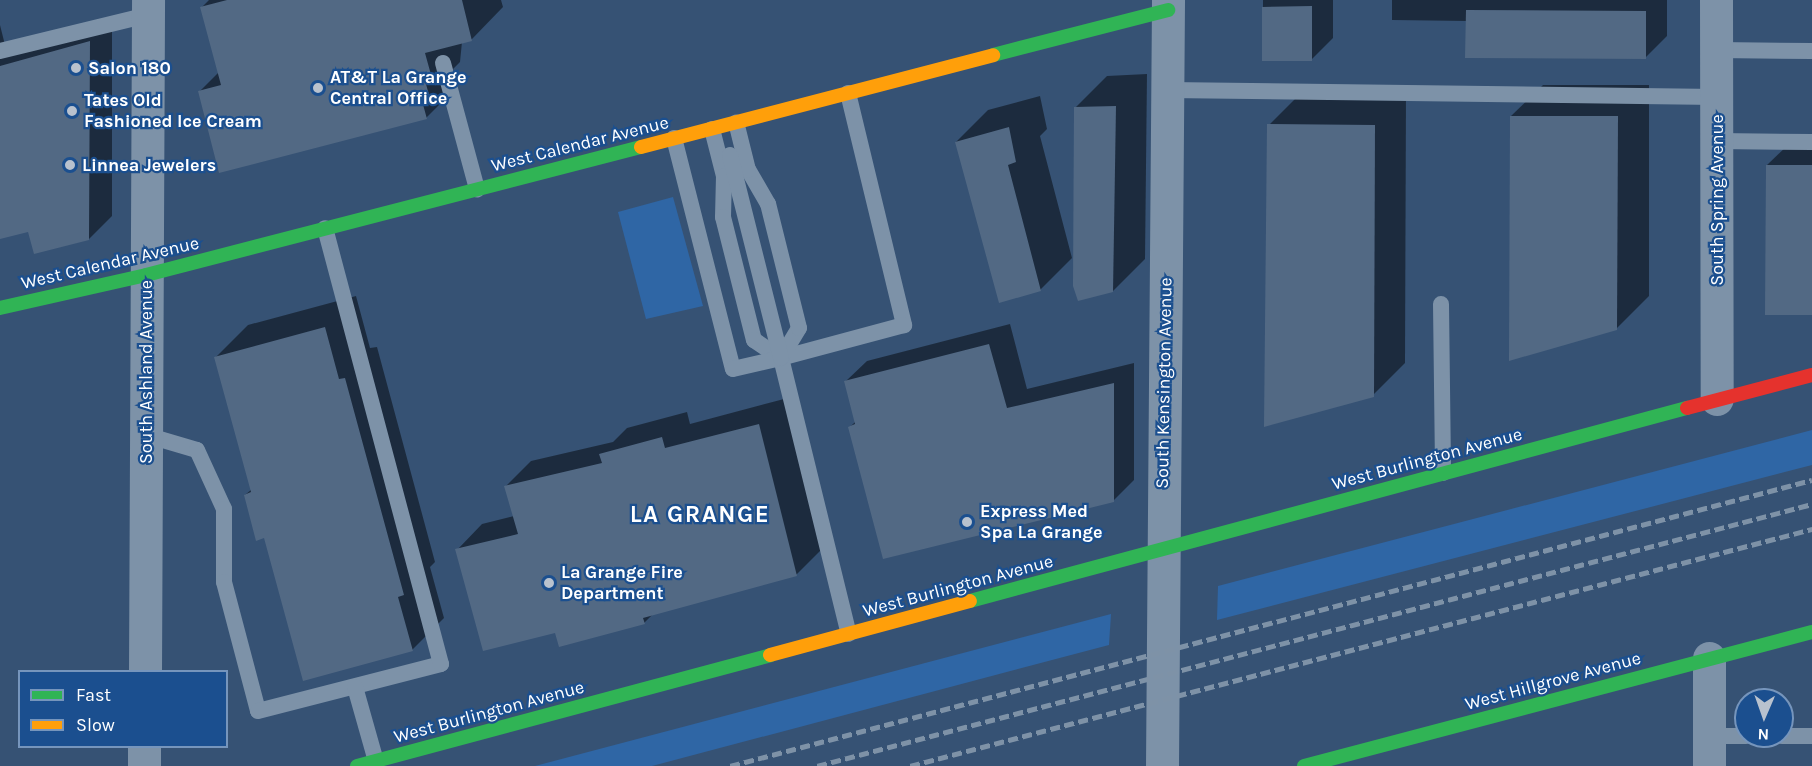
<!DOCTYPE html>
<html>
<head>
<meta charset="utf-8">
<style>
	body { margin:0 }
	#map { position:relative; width:1812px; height:766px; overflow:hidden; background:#365274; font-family:Karla,sans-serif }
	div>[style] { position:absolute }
	.green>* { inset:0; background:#2f66a5 }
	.shadow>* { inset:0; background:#0007 }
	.building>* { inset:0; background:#526984 }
	.lane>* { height:16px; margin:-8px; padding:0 8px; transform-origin:8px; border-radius:8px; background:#7d92a8 }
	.street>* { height:33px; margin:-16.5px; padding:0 16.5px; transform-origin:16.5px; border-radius:16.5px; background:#7d92a8 }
	.fast>* { height:14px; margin:-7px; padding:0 7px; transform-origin:7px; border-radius:7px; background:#30b455 }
	.slow>* { height:14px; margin:-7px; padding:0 7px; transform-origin:7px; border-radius:7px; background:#ff9f0a }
	.jam>* { height:14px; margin:-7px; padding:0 7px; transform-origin:7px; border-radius:7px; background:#e5322d }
	.rail>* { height:4.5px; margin-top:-2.25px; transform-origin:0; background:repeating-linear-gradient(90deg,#7e92a7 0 10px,transparent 0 14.5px) }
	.dots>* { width:16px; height:16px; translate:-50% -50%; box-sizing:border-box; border:3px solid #1b4f8f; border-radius:50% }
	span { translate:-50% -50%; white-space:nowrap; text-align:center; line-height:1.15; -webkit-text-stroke:4.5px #1b4f8f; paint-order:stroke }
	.poi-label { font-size:18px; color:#fff; font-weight:700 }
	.left { translate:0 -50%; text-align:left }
	.street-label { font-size:18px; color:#fff }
	.district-label { font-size:24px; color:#fff; font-weight:700; letter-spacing:1.5px }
	.legend { position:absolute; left:18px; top:670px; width:210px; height:78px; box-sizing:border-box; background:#1b4f8f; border:2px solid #7695bc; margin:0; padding:8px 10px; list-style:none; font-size:18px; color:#fff }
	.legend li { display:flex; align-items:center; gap:12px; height:30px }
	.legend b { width:30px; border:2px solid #7695bc }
	.north { position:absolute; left:1734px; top:688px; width:60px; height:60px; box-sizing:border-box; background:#1b4f8f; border:2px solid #7695bc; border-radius:50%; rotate:182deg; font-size:16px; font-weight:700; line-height:24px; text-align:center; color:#fff }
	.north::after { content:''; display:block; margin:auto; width:21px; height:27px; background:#b9c2ce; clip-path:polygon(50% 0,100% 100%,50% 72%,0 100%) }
</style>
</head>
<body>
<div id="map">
	<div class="green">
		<i style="clip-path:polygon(673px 197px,703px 306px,646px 319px,618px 212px)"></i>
		<i style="clip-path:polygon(1812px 430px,1812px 465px,1217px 620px,1218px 586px)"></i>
		<i style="clip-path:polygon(1111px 614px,1109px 645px,652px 766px,535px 766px)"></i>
	</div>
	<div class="shadow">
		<i style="clip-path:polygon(209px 0,501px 0,503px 7px,472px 39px,462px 42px,460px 62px,453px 69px,458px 86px,426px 118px,200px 91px,219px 72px,202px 7px)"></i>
		<i style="clip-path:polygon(1263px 0,1333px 0,1333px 38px,1312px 59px,1263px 60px)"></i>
		<i style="clip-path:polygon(1392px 0,1667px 0,1667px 36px,1645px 58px,1467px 21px,1392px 20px)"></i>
		<i style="clip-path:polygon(112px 20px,112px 216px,89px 239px,29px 230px,0 237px,0 25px,6px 49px)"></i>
		<i style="clip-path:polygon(1147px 74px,1145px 259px,1113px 291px,1075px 108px,1107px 76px)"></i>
		<i style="clip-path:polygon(1543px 85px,1649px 85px,1649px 296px,1617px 328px,1511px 116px)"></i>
		<i style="clip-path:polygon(1301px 93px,1406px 93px,1405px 363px,1373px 395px,1269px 125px)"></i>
		<i style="clip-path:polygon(1040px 96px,1047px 129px,1040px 136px,1072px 258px,1040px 290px,956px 142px,988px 110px)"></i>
		<i style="clip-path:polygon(1793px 140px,1812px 140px,1812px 314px,1767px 165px)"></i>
		<i style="clip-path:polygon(356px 296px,370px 348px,377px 347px,435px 562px,430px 567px,444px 618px,412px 650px,265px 536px,245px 495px,252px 489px,216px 357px,248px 325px)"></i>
		<i style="clip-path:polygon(1010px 324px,1027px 389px,1134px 363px,1134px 480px,1113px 501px,850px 427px,856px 421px,846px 381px,867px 361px)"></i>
		<i style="clip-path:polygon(784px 399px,822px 549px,797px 574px,654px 613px,644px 623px,556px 631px,457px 550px,482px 524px,514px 516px,505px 487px,531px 461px,613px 442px,627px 428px,687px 412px,690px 424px)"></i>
	</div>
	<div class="building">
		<i style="clip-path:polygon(227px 0,462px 0,472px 41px,425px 53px,433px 82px,426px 84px,429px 95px,421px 97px,427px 119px,219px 173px,198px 91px,221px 85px,200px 7px)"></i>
		<i style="clip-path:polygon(1312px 6px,1312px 61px,1262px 61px,1262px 7px)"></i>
		<i style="clip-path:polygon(1466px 10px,1646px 11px,1646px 59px,1465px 58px)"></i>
		<i style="clip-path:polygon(90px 41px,89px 240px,34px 254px,28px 232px,0 239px,0 66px)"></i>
		<i style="clip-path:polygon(1116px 106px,1113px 292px,1078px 301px,1073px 286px,1074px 107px)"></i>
		<i style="clip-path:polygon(1510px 116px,1618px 116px,1617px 330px,1509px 361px)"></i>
		<i style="clip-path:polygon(1267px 124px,1375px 125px,1374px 397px,1264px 427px)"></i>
		<i style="clip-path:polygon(1009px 127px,1016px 162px,1008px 165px,1041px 291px,999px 303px,955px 142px)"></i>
		<i style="clip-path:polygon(1766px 165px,1812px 165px,1812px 315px,1765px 315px)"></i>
		<i style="clip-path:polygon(325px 327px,339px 379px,345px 378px,404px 595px,398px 597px,413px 651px,303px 681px,264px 538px,256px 541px,244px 495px,251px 492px,214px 357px)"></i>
		<i style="clip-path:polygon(989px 344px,1007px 408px,1114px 383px,1114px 502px,883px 559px,848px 427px,855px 424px,844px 381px)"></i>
		<i style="clip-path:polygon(759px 424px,797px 576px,643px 618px,645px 624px,559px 647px,555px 633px,483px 651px,455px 549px,518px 534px,504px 486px,602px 463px,599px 454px,662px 437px,665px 448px)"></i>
	</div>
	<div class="lane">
		<i style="left:1717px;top:50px;width:95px;rotate:0.6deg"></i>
		<i style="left:0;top:51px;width:152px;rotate:-13.7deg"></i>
		<i style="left:443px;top:63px;width:131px;rotate:74.9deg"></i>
		<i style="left:1168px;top:90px;width:549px;rotate:0.73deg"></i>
		<i style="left:848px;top:93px;width:239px;rotate:76.4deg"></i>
		<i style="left:904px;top:325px;width:127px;rotate:165deg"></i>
		<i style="left:781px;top:358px;width:284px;rotate:76.2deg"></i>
		<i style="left:712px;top:129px;width:49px;rotate:75.7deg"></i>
		<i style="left:724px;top:176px;width:41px;rotate:91.4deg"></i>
		<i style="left:723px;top:217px;width:127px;rotate:75.9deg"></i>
		<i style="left:754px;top:340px;width:32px;rotate:34deg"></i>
		<i style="left:674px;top:138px;width:238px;rotate:75.7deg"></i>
		<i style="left:733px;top:369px;width:49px;rotate:-12.9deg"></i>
		<i style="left:781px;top:358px;width:35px;rotate:-59deg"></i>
		<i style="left:799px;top:328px;width:128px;rotate:-104deg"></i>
		<i style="left:768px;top:204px;width:39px;rotate:-120deg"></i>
		<i style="left:748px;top:170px;width:49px;rotate:-104deg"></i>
		<i style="left:1717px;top:141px;width:95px;rotate:0.6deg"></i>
		<i style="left:730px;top:155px;width:209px;rotate:75.9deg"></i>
		<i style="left:1441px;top:304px;width:169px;rotate:89.3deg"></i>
		<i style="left:146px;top:435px;width:53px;rotate:16.4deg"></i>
		<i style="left:197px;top:450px;width:65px;rotate:65.4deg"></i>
		<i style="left:224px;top:509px;width:73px;rotate:90deg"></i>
		<i style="left:224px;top:582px;width:133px;rotate:75.2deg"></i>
		<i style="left:258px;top:711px;width:189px;rotate:-14.4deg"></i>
		<i style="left:441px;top:664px;width:451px;rotate:-104.9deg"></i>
		<i style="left:355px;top:687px;width:77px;rotate:74.2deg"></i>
		<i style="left:1709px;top:736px;width:37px"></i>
		<i style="left:1782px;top:736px;width:30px"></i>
	</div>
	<div class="street">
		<i style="left:1716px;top:0;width:399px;rotate:89.9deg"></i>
		<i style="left:145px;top:672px;width:672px;rotate:-89.74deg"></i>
		<i style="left:144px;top:766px;width:20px;rotate:-90deg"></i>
		<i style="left:1162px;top:766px;width:766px;rotate:-89.55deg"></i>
		<i style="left:1709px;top:766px;width:108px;rotate:-90deg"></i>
	</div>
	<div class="fast">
		<i style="left:993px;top:55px;width:181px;rotate:-14.4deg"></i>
		<i style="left:0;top:308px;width:150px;rotate:-12.7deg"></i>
		<i style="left:146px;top:275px;width:511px;rotate:-14.5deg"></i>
		<i style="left:970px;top:601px;width:743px;rotate:-15.07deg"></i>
		<i style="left:357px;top:766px;width:428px;rotate:-15deg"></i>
		<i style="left:1304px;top:766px;width:525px;rotate:-14.78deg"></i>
	</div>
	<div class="slow">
		<i style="left:641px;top:147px;width:364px;rotate:-14.6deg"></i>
		<i style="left:770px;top:655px;width:207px;rotate:-15.1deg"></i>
	</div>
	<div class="jam">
		<i style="left:1687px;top:408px;width:129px;rotate:-14.8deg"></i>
	</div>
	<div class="rail">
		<i style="left:730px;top:766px;width:1119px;rotate:-14.81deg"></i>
		<i style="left:817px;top:766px;width:1029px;rotate:-14.75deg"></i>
		<i style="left:910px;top:766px;width:933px;rotate:-14.72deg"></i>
	</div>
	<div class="dots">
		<i style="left:76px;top:68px;background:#b9c2ce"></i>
		<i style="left:318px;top:88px;background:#b9c2ce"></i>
		<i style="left:72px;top:111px;background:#b9c2ce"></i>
		<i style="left:70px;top:165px;background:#b9c2ce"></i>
		<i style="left:967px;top:522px;background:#b9c2ce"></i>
		<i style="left:549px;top:583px;background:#b9c2ce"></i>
	</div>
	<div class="poi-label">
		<span class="left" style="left:88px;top:68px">Salon 180</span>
		<span class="left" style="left:330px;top:88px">AT&amp;T La Grange<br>Central Office</span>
		<span class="left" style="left:84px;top:111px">Tates Old<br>Fashioned Ice Cream</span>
		<span class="left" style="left:82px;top:165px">Linnea Jewelers</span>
		<span class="left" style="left:980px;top:522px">Express Med<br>Spa La Grange</span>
		<span class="left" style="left:561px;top:583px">La Grange Fire<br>Department</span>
	</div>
	<div class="street-label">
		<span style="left:580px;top:144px;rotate:-14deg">West Calendar Avenue</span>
		<span style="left:1717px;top:200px;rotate:-90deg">South Spring Avenue</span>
		<span style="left:110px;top:263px;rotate:-13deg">West Calendar Avenue</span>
		<span style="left:146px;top:372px;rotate:-90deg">South Ashland Avenue</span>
		<span style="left:1164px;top:383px;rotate:-89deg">South Kensington Avenue</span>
		<span style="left:1427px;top:459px;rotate:-15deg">West Burlington Avenue</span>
		<span style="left:958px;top:586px;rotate:-15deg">West Burlington Avenue</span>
		<span style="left:1553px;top:681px;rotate:-15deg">West Hillgrove Avenue</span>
		<span style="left:489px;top:712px;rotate:-15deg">West Burlington Avenue</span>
	</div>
	<div class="district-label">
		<span style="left:700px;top:515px">LA GRANGE</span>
	</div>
	<ul class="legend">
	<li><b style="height:8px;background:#30b455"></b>Fast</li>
	<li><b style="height:8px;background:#ff9f0a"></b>Slow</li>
	</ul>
	<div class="north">N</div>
</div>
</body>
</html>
